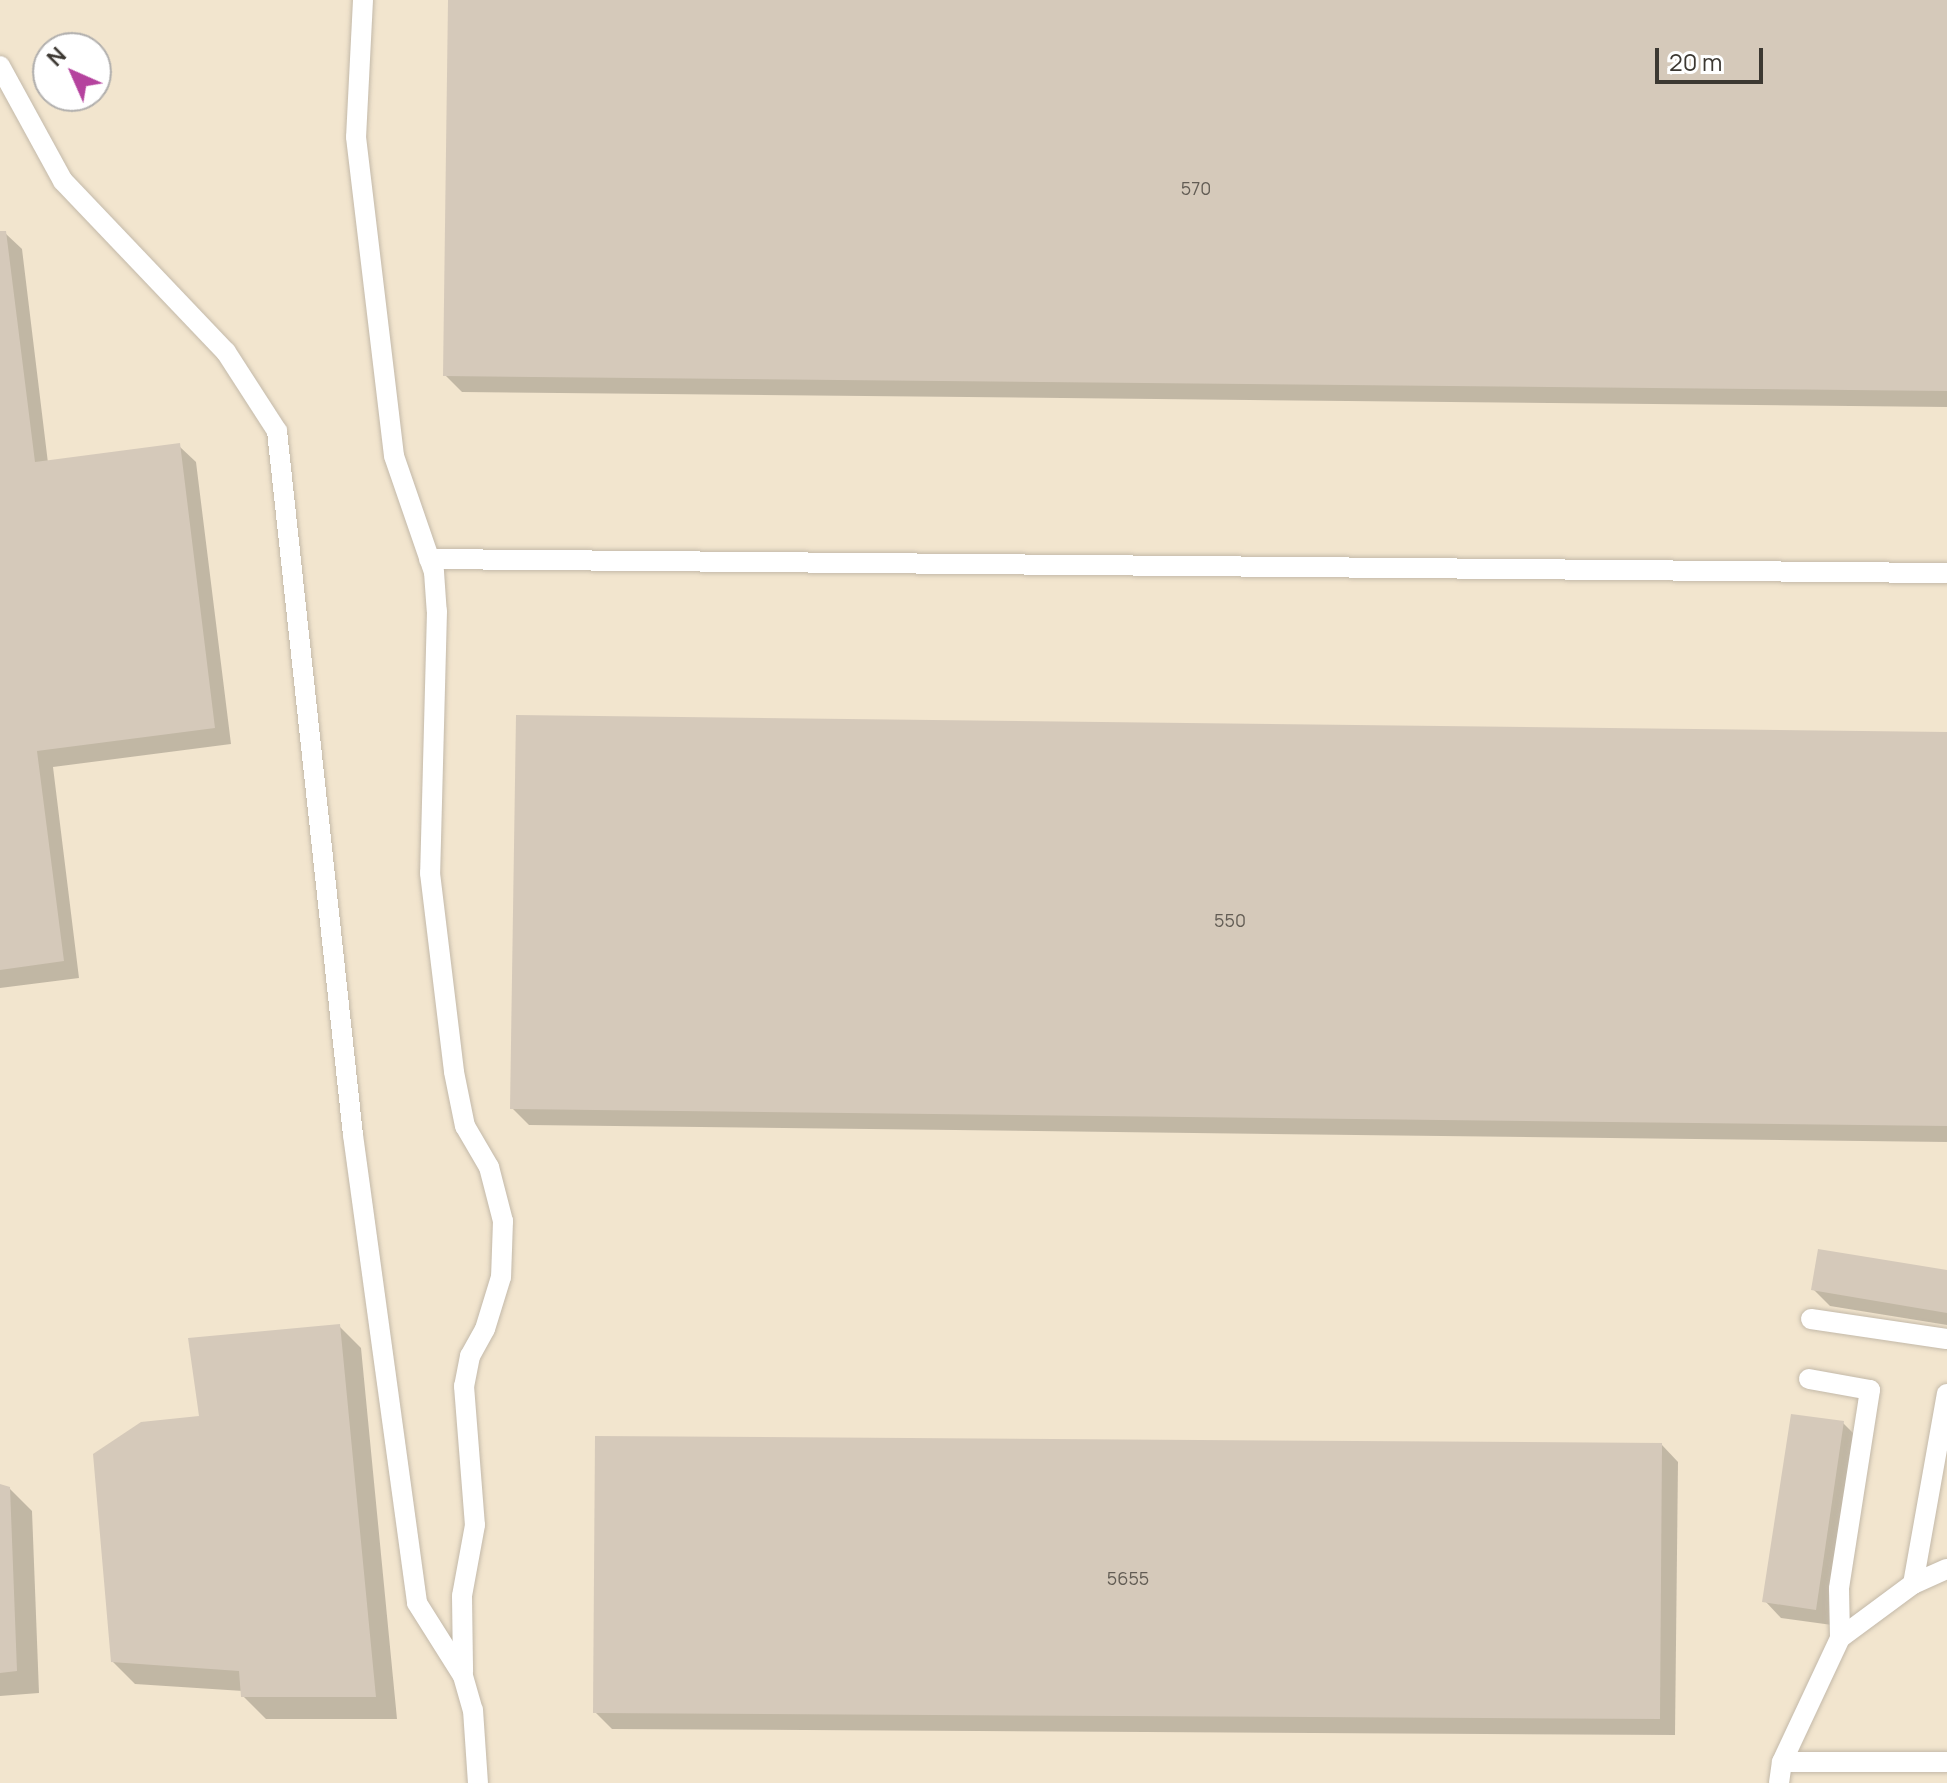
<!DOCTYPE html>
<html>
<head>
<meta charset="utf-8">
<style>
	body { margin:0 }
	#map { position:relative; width:1947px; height:1783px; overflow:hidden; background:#fbf1e0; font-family:Manrope,sans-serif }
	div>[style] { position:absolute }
	.built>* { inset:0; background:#f2e5ce }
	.shadow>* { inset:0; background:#0003 }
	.building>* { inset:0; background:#d5c9ba }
	.roads { filter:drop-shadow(0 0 2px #c3b9a9) drop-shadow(0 0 2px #c3b9a9) }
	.lane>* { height:20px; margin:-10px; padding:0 10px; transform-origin:10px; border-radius:10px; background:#fff }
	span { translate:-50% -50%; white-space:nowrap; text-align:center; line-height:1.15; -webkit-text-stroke:7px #fff; paint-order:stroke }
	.number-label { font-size:18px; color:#625c54 }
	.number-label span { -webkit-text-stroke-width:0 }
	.north { position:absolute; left:32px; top:32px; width:80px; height:80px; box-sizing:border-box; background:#fff; border:2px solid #b1afad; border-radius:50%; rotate:315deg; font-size:22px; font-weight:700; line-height:32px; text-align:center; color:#3c3832 }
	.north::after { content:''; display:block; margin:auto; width:28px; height:36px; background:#b5439e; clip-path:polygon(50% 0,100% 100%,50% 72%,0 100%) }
	.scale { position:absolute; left:1655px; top:48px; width:108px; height:36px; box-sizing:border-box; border:4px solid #3c3832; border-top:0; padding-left:10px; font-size:24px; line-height:28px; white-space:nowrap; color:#3c3832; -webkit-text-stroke:6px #fff; paint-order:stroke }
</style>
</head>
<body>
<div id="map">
	<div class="built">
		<i style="clip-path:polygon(evenodd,0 0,1947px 0,1947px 1783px,0 1783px,0 0,48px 48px,96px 48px,96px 96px,48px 96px,48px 48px)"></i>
	</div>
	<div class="shadow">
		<i style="clip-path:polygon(450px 0,1947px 0,1947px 407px,462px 392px,445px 375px)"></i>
		<i style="clip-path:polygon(0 233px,5px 233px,22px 249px,48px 463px,179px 446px,196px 462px,231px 744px,53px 767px,79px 978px,0 988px)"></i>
		<i style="clip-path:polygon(1947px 734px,1947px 1142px,529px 1125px,512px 1108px)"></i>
		<i style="clip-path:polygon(1947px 1272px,1947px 1325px,1830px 1306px,1813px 1289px)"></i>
		<i style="clip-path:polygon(339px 1326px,361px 1348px,397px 1719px,266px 1719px,243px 1696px,243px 1691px,135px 1684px,113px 1662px,201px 1417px)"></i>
		<i style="clip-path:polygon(1843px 1423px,1860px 1440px,1832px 1625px,1781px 1618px,1765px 1601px)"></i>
		<i style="clip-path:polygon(1662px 1445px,1678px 1462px,1675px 1735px,612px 1729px,595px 1712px)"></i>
		<i style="clip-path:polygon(0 1486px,9px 1488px,32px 1511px,39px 1693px,0 1696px)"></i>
	</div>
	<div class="building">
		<i style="clip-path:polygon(448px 0,1947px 0,1947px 391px,443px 376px)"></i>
		<i style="clip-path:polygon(0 231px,6px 231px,35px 462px,180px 443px,215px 728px,37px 751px,64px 961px,0 970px)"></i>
		<i style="clip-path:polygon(516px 715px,1947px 732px,1947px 1126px,510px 1109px)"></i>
		<i style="clip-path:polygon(1818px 1249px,1947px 1270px,1947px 1313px,1811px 1290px)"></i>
		<i style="clip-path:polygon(340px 1324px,376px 1697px,241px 1697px,239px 1671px,111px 1662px,93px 1454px,141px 1422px,199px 1416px,188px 1338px)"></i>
		<i style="clip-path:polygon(1791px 1414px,1844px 1421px,1816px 1610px,1762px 1602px)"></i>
		<i style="clip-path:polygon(595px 1436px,1662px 1443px,1660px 1719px,593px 1713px)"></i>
		<i style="clip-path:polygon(0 1484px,10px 1487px,17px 1671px,0 1673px)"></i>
	</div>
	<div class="roads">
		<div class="lane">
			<i style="left:363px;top:0;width:137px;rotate:92.9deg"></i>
			<i style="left:356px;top:137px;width:321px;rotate:83.2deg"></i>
			<i style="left:394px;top:456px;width:123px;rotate:71deg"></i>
			<i style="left:434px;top:572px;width:39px;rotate:86deg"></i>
			<i style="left:437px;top:611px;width:262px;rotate:91.5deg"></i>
			<i style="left:430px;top:873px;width:200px;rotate:83.1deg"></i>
			<i style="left:454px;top:1072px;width:55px;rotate:78.5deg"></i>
			<i style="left:465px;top:1126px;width:48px;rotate:59.7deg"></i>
			<i style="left:489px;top:1167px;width:56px;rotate:75.5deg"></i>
			<i style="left:503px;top:1221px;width:56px;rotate:92deg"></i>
			<i style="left:501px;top:1277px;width:54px;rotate:107.1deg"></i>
			<i style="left:485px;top:1329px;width:31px;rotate:119deg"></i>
			<i style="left:470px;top:1356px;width:31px;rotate:101deg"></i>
			<i style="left:464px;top:1386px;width:139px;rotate:85.5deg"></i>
			<i style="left:475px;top:1525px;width:72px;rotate:100.4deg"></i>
			<i style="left:462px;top:1596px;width:76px;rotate:89.2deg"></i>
			<i style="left:0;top:66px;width:131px;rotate:61.3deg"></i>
			<i style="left:63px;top:181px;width:236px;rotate:46.4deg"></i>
			<i style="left:226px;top:352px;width:94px;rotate:57.2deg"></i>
			<i style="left:277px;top:431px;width:708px;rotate:83.84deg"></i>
			<i style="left:353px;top:1135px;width:472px;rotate:82.2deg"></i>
			<i style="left:417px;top:1603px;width:86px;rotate:57.8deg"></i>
			<i style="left:463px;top:1676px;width:35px;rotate:74deg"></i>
			<i style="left:473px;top:1710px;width:73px;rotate:86.1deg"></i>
			<i style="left:429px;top:559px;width:1518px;rotate:0.53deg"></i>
			<i style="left:1811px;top:1319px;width:137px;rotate:8.4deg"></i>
			<i style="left:1809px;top:1379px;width:62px;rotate:10.2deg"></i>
			<i style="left:1870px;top:1390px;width:201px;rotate:98.9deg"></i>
			<i style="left:1839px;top:1589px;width:49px;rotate:88.8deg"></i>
			<i style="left:1913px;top:1584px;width:193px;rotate:-79.9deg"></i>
			<i style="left:1782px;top:1762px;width:165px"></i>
			<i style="left:1779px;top:1783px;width:21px;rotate:-82deg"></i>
			<i style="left:1782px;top:1762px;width:137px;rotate:-64.9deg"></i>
			<i style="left:1840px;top:1638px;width:91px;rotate:-36.5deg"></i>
			<i style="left:1913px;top:1584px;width:37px;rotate:-24deg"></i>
		</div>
	</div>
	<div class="number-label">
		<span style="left:1196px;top:188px">570</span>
		<span style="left:1230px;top:920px">550</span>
		<span style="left:1128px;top:1578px">5655</span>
	</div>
	<div class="north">N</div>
	<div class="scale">20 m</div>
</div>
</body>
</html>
